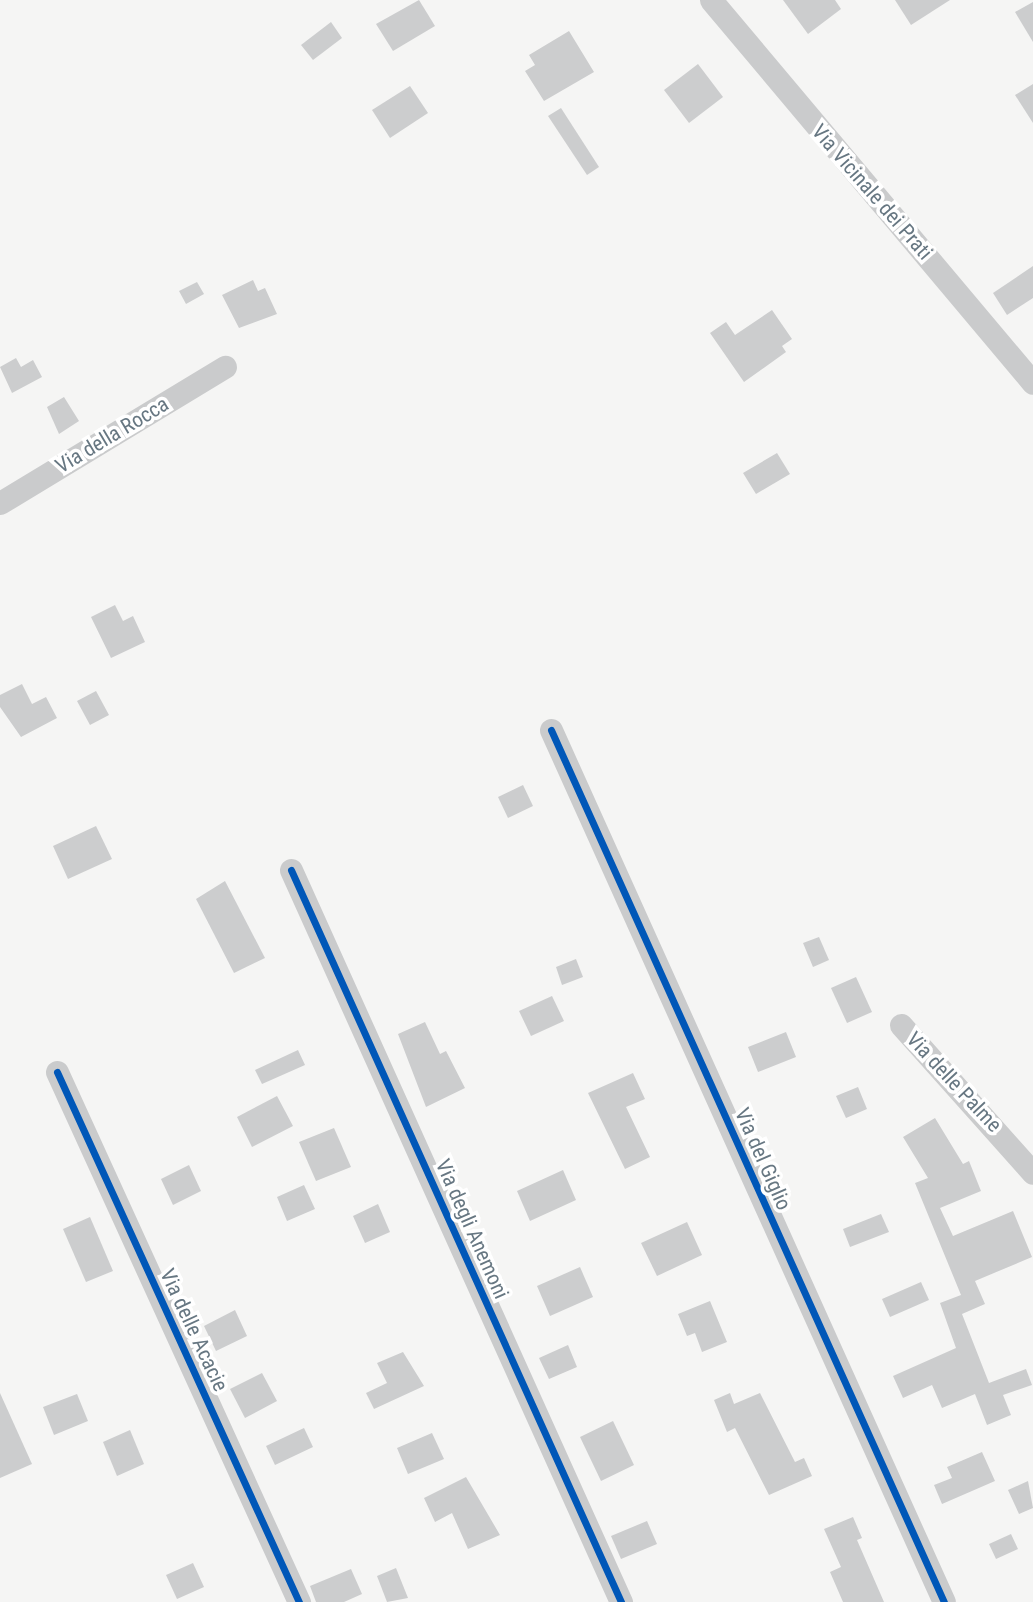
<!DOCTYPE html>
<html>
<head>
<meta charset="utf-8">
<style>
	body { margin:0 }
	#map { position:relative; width:1033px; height:1602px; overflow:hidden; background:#f5f5f4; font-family:"Roboto Condensed",sans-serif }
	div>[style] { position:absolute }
	.building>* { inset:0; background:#cccdce }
	.minor>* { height:23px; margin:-11.5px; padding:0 11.5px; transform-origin:11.5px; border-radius:11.5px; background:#cacbcc }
	.cycleway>* { height:7px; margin:-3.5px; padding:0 3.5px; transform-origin:3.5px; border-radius:3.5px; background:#0057b8 }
	span { translate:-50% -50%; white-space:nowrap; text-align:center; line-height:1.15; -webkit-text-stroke:7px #fff; paint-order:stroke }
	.street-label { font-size:21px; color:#677782 }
</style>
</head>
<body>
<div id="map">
	<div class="building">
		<i style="clip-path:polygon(419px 0,435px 26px,393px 51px,376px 24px)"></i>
		<i style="clip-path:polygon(783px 0,835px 0,841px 9px,808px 34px)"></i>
		<i style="clip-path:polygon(895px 0,950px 0,911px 25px)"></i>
		<i style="clip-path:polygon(1033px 2px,1033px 42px,1015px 12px)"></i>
		<i style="clip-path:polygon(331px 22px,342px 38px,313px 60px,301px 45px)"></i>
		<i style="clip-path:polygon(569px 31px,594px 72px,544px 101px,525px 71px,535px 65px,529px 55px)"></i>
		<i style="clip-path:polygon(698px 64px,723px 97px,689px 123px,664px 90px)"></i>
		<i style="clip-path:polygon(1033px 84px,1033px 123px,1015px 95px)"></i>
		<i style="clip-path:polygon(410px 86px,428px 113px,390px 138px,372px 110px)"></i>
		<i style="clip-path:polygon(561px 108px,599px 167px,587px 175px,548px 116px)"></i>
		<i style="clip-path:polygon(1033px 266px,1033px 298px,1007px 315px,993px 293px)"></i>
		<i style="clip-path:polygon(253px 280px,258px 291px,265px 288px,277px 314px,239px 328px,222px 295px)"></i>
		<i style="clip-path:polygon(197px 282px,204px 294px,186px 304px,179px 291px)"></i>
		<i style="clip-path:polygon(772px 310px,792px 339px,782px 346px,786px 352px,744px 382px,710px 333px,726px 322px,735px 335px)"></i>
		<i style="clip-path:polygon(16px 358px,21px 367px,33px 360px,42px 377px,12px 393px,0 367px)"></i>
		<i style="clip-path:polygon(64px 397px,79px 421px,59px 434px,47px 407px)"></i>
		<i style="clip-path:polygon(777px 453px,790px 474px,756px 494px,743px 473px)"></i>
		<i style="clip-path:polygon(115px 605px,123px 621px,133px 616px,145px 642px,111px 658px,91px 617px)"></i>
		<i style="clip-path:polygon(22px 684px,32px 704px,46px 697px,57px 718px,21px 737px,0 707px,0 695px)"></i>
		<i style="clip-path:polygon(96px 691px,109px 715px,90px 725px,77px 701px)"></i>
		<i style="clip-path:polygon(523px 785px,533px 806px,508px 818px,498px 797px)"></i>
		<i style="clip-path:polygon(96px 826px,112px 859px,68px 879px,53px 846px)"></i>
		<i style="clip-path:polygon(225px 881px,265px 958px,234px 973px,196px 899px)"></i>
		<i style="clip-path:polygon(819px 937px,829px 960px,813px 967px,803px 943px)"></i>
		<i style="clip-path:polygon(576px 959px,583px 977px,562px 985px,556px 967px)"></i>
		<i style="clip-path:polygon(856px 977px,872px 1012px,847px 1023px,831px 988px)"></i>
		<i style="clip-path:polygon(552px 996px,564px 1021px,531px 1036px,519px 1011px)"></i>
		<i style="clip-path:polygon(425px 1022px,440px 1054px,446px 1051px,465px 1088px,426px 1107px,398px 1034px)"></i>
		<i style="clip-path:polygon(786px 1032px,796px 1057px,758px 1072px,748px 1047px)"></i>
		<i style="clip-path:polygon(298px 1050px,305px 1065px,262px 1084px,255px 1070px)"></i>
		<i style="clip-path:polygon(633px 1073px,645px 1099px,626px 1107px,650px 1157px,625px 1169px,588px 1093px)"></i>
		<i style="clip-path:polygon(858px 1087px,867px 1109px,846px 1118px,836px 1096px)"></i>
		<i style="clip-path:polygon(277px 1096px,293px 1126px,252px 1147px,237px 1117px)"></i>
		<i style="clip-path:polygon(935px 1118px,963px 1164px,969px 1161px,981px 1191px,940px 1208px,953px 1236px,1013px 1211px,1032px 1257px,975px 1281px,985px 1304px,962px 1314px,989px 1383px,1026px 1369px,1032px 1385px,1003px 1395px,1011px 1415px,987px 1425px,975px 1394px,942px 1408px,932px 1385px,903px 1398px,893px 1376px,956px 1348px,940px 1303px,961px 1295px,915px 1183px,928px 1178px,903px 1137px)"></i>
		<i style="clip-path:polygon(334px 1128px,351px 1167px,316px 1181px,299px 1142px)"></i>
		<i style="clip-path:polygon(189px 1165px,201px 1191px,173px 1205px,161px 1179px)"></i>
		<i style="clip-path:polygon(563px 1170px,576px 1200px,530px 1221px,517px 1191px)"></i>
		<i style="clip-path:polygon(304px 1185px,315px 1209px,287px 1221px,277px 1197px)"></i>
		<i style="clip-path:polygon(378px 1204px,390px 1232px,365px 1243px,353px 1216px)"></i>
		<i style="clip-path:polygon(881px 1214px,889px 1232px,850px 1247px,843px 1229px)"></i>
		<i style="clip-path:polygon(90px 1217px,113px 1271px,86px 1282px,63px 1229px)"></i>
		<i style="clip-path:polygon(687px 1222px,702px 1255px,657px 1276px,641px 1243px)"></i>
		<i style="clip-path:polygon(580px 1267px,593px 1297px,550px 1316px,537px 1286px)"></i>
		<i style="clip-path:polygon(921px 1282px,929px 1300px,890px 1317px,882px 1299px)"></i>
		<i style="clip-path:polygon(710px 1301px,727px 1342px,702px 1352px,695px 1333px,687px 1336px,678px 1314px)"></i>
		<i style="clip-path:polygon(235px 1310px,247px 1336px,216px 1351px,204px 1326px)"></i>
		<i style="clip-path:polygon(568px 1345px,577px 1367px,549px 1379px,539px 1358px)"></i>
		<i style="clip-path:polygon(403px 1352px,424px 1386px,374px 1409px,366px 1393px,387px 1383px,377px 1363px)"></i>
		<i style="clip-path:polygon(262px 1373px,277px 1401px,245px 1418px,230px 1389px)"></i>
		<i style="clip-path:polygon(0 1393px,32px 1464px,0 1478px)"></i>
		<i style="clip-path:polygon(730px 1393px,734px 1404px,760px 1393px,795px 1462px,804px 1458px,812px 1476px,769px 1495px,735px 1428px,727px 1432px,714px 1400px)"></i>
		<i style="clip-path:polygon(77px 1394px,88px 1421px,54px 1435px,43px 1407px)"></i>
		<i style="clip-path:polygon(613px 1421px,634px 1465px,601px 1481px,580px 1437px)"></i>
		<i style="clip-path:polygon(304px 1428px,313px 1447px,275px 1465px,266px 1446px)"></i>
		<i style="clip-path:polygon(130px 1430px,144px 1464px,117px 1476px,103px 1442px)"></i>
		<i style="clip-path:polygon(432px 1433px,444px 1459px,408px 1474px,397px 1448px)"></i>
		<i style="clip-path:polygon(982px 1452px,995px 1481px,942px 1504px,934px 1485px,952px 1478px,947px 1467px)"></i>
		<i style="clip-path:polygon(466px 1477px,500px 1535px,468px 1549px,452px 1513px,435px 1522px,424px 1498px)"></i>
		<i style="clip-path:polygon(1028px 1481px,1033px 1508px,1019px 1514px,1008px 1490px)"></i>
		<i style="clip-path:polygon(853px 1517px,862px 1538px,857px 1540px,884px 1602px,843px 1602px,830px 1572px,841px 1567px,824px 1529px)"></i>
		<i style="clip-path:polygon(647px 1521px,657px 1544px,621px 1559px,611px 1536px)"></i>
		<i style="clip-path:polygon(1011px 1534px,1018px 1549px,996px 1559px,989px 1544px)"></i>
		<i style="clip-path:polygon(193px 1563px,204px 1587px,177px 1599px,166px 1575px)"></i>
		<i style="clip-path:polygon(396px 1568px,408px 1598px,387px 1602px,377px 1576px)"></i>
		<i style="clip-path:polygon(351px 1569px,362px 1594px,344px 1602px,316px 1602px,310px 1586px)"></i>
	</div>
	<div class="minor">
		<i style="left:711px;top:0;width:500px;rotate:49.95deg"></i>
		<i style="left:0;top:503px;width:263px;rotate:-31.2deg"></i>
		<i style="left:551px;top:730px;width:956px;rotate:65.74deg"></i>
		<i style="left:291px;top:870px;width:803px;rotate:65.73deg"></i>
		<i style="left:901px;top:1025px;width:198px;rotate:48.3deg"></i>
		<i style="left:57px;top:1072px;width:583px;rotate:65.46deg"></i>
	</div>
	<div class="cycleway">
		<i style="left:551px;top:730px;width:956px;rotate:65.74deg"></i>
		<i style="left:291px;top:870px;width:803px;rotate:65.73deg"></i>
		<i style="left:57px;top:1072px;width:583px;rotate:65.46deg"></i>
	</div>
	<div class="street-label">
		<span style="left:872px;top:192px;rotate:49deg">Via Vicinale dei Prati</span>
		<span style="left:112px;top:435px;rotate:-31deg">Via della Rocca</span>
		<span style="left:954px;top:1082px;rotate:47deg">Via delle Palme</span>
		<span style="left:763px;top:1159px;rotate:66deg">Via del Giglio</span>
		<span style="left:472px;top:1229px;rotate:66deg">Via degli Anemoni</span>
		<span style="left:194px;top:1330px;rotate:65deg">Via delle Acacie</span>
	</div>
</div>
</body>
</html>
